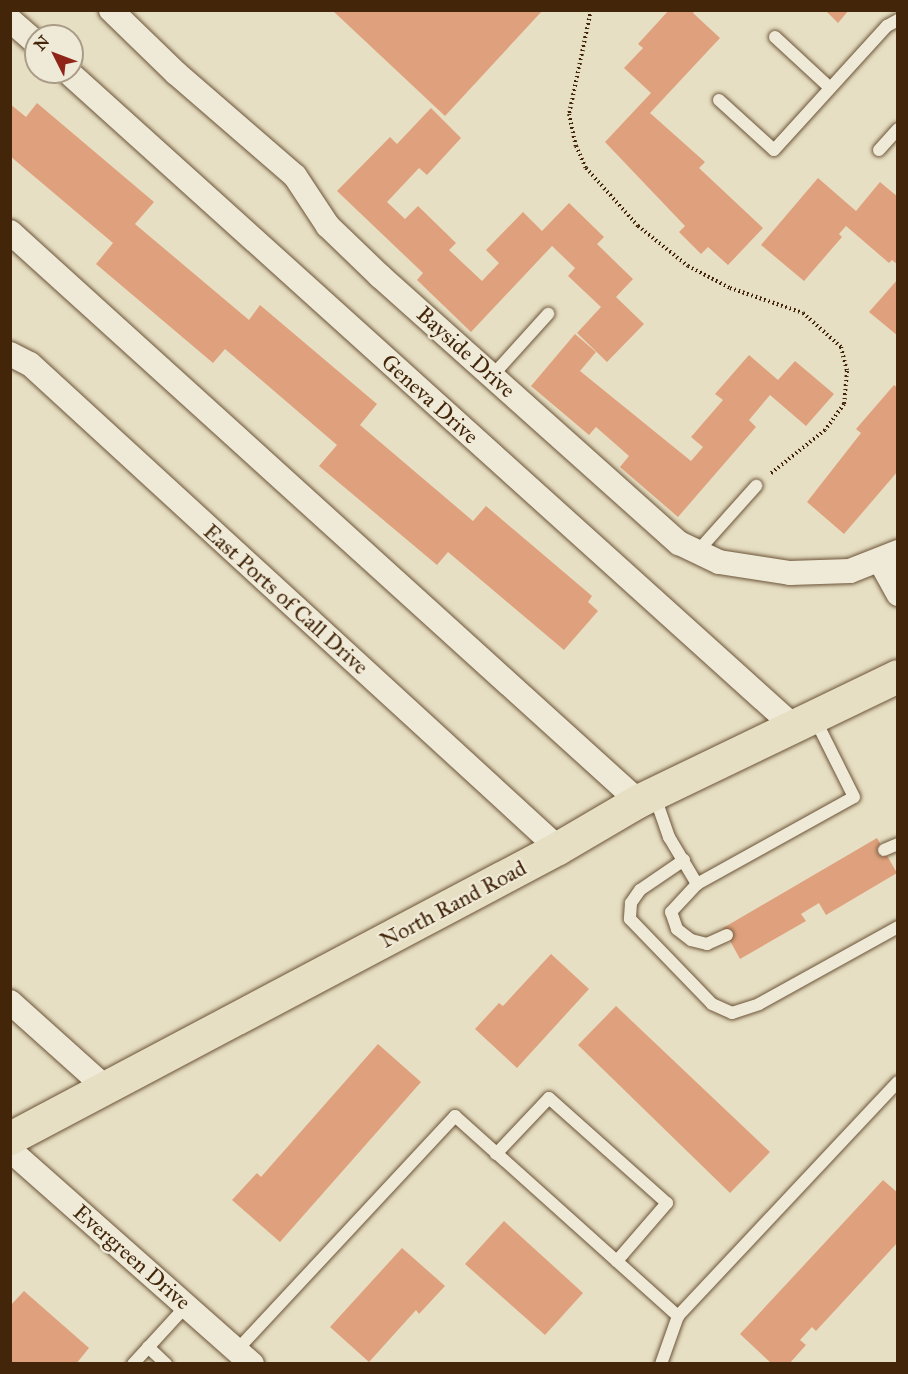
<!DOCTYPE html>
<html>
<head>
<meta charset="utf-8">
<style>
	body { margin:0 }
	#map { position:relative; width:908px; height:1374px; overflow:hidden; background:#e7dfc3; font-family:"IM FELL Great Primer",serif }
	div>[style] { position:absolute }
	.building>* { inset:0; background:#dfa17d }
	.path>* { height:4px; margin-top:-2px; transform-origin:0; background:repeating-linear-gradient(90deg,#43260a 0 1.5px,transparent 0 4.5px) }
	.roads { filter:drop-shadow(0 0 2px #6c5438) drop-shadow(0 0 2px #6c5438) }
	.service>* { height:12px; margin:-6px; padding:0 6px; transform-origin:6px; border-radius:6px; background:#efead8 }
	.minor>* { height:24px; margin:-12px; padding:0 12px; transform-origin:12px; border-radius:12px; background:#efead8 }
	.primary>* { height:33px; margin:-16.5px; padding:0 16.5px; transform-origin:16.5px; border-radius:16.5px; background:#e7dfc3 }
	span { translate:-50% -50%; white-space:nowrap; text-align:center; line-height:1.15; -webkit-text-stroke:4.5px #efead8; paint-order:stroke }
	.street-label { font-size:22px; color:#43260a }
	.frame { position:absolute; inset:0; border:12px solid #43260a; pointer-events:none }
	.north { position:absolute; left:24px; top:24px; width:60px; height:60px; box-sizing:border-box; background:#efead8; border:2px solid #aa9c86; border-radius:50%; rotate:312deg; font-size:16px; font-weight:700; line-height:24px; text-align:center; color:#43260a }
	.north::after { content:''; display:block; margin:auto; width:21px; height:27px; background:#8f2418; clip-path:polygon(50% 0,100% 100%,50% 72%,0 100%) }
</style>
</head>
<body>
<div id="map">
	<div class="building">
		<i style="clip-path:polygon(332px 10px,543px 10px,445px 116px)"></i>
		<i style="clip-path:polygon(669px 10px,696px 10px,693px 13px,720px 38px,650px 113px,705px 162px,699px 168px,763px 228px,728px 265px,708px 247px,701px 254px,679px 232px,685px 226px,605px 142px,651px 93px,624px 68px,643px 48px,638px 44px)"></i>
		<i style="clip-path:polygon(825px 10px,849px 10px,838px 23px)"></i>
		<i style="clip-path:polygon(37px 103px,154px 202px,135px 224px,249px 320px,260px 305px,377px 404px,360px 425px,473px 521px,486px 506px,592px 596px,588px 602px,598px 611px,564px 650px,448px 552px,437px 565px,319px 466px,337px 445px,225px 349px,213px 363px,96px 264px,113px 243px,10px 156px,10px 104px,26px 117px)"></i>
		<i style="clip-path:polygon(431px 108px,461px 138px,427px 175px,419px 168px,387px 202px,405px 219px,418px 206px,456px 243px,449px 250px,482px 281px,499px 263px,486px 250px,523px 212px,542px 231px,569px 203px,604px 237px,597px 244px,633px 279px,616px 297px,644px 324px,607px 362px,577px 333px,601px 307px,568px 276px,575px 268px,552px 246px,471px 332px,417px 280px,423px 273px,337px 191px,390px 137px,397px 144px)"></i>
		<i style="clip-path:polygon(818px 178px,856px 211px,880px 182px,898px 197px,898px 265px,892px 260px,889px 263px,846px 226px,839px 234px,842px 237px,804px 281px,761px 245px)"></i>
		<i style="clip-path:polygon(898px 279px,898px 336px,869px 312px)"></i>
		<i style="clip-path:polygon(575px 334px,596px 352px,580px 371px,691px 461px,703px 447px,691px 437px,723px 400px,715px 394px,749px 355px,778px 380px,795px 361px,834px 394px,806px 426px,770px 395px,749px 420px,756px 427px,678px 517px,620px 467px,629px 456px,596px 427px,589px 435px,531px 386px)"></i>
		<i style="clip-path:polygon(894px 385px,898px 388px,898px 471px,844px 534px,807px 502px,861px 433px,856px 429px)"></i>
		<i style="clip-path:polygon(877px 838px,897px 873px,826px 915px,819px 903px,801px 914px,806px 921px,740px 959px,723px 928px)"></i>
		<i style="clip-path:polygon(551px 954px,589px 989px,517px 1068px,475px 1029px,499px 1003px,503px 1006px)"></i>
		<i style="clip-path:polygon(616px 1006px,770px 1152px,730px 1193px,578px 1045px)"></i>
		<i style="clip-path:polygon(378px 1044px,421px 1082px,280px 1242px,232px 1200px,257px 1173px,261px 1177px)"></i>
		<i style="clip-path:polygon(883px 1180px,898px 1193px,898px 1242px,816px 1331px,812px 1327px,800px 1340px,806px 1345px,789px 1364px,772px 1364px,740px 1334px)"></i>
		<i style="clip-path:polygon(504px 1221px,583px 1293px,545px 1335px,465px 1264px)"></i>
		<i style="clip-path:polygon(402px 1248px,445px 1286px,419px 1314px,416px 1310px,369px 1362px,330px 1327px)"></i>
		<i style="clip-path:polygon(24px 1291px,89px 1348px,76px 1364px,10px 1364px,10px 1306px)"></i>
	</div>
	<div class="path">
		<i style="left:591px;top:10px;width:106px;rotate:101.9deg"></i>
		<i style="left:569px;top:114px;width:33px;rotate:78deg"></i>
		<i style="left:576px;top:146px;width:24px;rotate:66deg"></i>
		<i style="left:586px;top:168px;width:78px;rotate:48.1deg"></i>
		<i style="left:638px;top:226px;width:64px;rotate:38.7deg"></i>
		<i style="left:688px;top:266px;width:47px;rotate:27.6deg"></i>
		<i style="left:730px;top:288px;width:77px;rotate:18.9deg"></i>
		<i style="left:803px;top:313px;width:51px;rotate:41.8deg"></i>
		<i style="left:841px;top:347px;width:25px;rotate:76deg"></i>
		<i style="left:847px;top:371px;width:33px;rotate:95deg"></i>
		<i style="left:844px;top:404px;width:32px;rotate:126deg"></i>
		<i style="left:825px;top:430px;width:70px;rotate:141.3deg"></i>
	</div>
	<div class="roads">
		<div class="service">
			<i style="left:775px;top:37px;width:75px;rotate:42.8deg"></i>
			<i style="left:719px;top:100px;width:74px;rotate:42.3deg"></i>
			<i style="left:774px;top:150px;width:168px;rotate:-47.7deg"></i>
			<i style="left:887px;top:26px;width:13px;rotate:-29deg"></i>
			<i style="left:879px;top:150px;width:28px;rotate:-48deg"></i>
			<i style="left:492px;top:376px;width:84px;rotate:-47.9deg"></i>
			<i style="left:697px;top:552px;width:89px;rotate:-48.2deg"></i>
			<i style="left:654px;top:794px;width:46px;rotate:70.8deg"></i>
			<i style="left:669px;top:837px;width:55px;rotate:59.2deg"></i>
			<i style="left:884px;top:850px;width:15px;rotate:-23deg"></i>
			<i style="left:684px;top:860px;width:53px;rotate:145.7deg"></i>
			<i style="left:640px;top:890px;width:16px;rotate:125deg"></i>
			<i style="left:631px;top:903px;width:16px;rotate:94deg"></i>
			<i style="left:630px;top:919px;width:118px;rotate:46deg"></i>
			<i style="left:712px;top:1004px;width:22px;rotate:24deg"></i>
			<i style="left:732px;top:1013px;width:28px;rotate:-18deg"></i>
			<i style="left:759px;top:1004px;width:159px;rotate:-29deg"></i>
			<i style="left:727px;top:935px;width:22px;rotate:156deg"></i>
			<i style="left:707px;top:944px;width:16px;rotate:-166deg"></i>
			<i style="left:691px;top:940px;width:18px;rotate:-142deg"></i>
			<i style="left:677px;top:929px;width:18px;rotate:-109deg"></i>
			<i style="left:671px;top:912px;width:38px;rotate:-47deg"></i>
			<i style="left:697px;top:884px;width:179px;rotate:-29deg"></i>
			<i style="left:854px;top:797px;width:89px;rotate:-116.6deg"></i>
			<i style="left:496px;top:1154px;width:77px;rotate:-46.6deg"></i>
			<i style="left:549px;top:1098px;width:158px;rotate:41.7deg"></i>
			<i style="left:667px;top:1203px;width:77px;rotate:130.8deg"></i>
			<i style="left:148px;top:1347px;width:25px;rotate:43deg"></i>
			<i style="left:237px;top:1350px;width:320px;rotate:-47deg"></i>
			<i style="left:455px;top:1116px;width:300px;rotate:41.9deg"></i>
			<i style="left:133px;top:1364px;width:80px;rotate:-47.5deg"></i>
			<i style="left:661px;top:1364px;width:51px;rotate:-70.5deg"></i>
			<i style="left:678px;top:1316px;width:321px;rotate:-46.8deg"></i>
		</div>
		<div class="minor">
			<i style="left:111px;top:10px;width:91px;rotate:44.1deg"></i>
			<i style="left:176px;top:73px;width:157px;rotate:40.9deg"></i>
			<i style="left:295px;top:176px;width:60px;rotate:56.6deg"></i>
			<i style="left:328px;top:226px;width:72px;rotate:43.9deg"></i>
			<i style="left:380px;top:276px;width:401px;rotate:41.8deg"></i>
			<i style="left:679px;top:543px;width:44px;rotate:25.4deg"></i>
			<i style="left:719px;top:562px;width:72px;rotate:8.8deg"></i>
			<i style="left:790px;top:573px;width:60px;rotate:-1.9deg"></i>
			<i style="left:850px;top:571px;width:52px;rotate:-21.6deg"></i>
			<i style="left:10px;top:20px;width:35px;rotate:41deg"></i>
			<i style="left:68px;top:72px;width:976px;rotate:42.05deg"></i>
			<i style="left:10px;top:232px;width:847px;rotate:42.18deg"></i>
			<i style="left:10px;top:354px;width:22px;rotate:27deg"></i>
			<i style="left:30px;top:364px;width:716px;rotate:42.51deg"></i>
			<i style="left:880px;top:561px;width:38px;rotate:61deg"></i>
			<i style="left:10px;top:1002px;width:129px;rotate:41.9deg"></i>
			<i style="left:10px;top:1150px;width:323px;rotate:41.5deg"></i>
		</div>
		<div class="primary">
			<i style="left:10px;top:1138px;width:620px;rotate:-27.89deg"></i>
			<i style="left:558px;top:848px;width:93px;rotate:-30.4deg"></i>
			<i style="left:638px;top:801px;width:288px;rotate:-25.7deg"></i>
		</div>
	</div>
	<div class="street-label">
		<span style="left:466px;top:352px;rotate:42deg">Bayside Drive</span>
		<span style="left:430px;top:399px;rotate:42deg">Geneva Drive</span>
		<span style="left:286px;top:599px;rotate:42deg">East Ports of Call Drive</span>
		<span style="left:453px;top:904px;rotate:-28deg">North Rand Road</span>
		<span style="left:132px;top:1257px;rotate:41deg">Evergreen Drive</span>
	</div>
	<div class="frame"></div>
	<div class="north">N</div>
</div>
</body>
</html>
